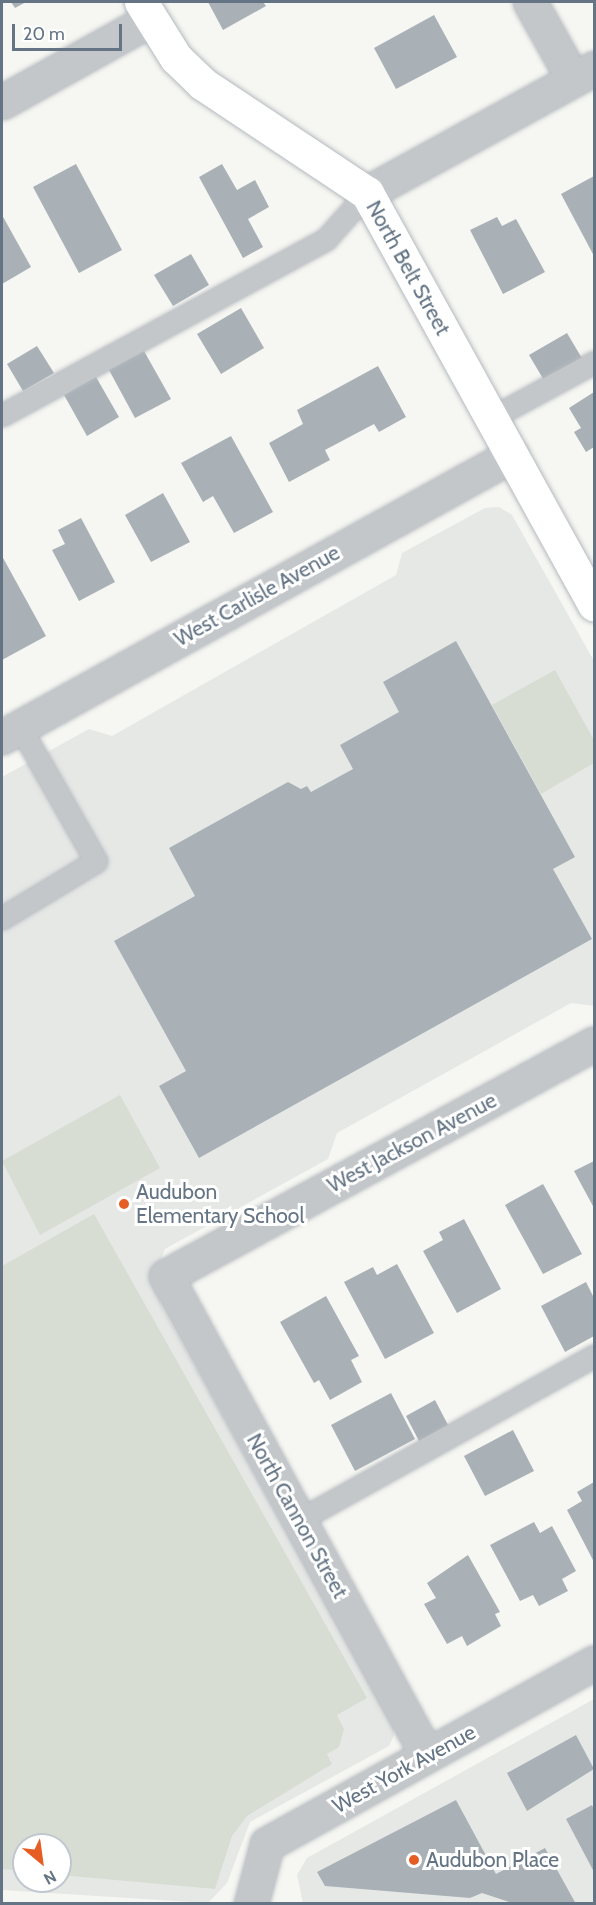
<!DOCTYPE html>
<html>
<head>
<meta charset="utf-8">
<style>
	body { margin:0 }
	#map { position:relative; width:596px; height:1905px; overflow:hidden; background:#f6f6f2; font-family:Cabin,sans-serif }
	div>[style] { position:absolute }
	.built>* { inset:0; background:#e6e8e6 }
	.green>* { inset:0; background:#d7ddd3 }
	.building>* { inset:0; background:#a9b1b7 }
	.roads { filter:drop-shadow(0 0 2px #b5babf) drop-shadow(0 0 2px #b5babf) }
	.lane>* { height:21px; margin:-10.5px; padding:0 10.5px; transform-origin:10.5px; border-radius:10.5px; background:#c3c7ca }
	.street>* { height:33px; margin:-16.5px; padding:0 16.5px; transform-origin:16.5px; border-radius:16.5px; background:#c3c7ca }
	.secondary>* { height:33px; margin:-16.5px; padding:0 16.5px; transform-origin:16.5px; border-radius:16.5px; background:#fff }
	.dots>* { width:16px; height:16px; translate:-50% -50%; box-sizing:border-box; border:3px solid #fff; border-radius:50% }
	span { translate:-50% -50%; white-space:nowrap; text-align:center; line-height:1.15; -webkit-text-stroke:6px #fff; paint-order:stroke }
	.street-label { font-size:21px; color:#647484 }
	.poi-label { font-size:21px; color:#647484 }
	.left { translate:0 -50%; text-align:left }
	.frame { position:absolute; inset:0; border:3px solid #647484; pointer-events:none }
	.north { position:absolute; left:12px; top:1833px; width:60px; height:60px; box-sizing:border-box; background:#fff; border:2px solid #c1c7ce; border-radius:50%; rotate:151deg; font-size:16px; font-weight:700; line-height:24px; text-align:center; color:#647484 }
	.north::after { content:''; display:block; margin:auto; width:21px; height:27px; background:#e65d23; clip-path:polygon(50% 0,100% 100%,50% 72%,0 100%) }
	.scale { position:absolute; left:12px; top:24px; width:110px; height:27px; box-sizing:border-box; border:3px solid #647484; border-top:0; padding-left:8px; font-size:18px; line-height:21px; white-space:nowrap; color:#647484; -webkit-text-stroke:4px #fff; paint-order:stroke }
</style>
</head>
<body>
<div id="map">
	<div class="built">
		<i style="clip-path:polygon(evenodd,499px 507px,512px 515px,594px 661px,594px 1006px,571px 1003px,337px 1133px,328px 1159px,165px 1249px,154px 1276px,161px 1306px,393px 1723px,394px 1735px,389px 1746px,250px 1822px,227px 1883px,208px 1903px,2px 1890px,2px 777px,89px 729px,112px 736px,396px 575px,402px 553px,485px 508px,499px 507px,24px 1845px,60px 1845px,60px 1881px,24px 1881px,24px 1845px)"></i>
		<i style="clip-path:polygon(594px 1699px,594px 1903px,303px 1903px,297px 1875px,307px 1858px)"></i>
	</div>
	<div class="green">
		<i style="clip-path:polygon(555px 670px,594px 740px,594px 763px,541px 794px,492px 705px)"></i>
		<i style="clip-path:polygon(120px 1095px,160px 1168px,40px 1235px,2px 1161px)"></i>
		<i style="clip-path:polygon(94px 1214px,367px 1698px,337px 1715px,344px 1729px,339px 1747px,327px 1754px,332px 1764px,247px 1816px,232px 1836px,215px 1889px,60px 1875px,60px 1845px,24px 1845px,24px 1871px,2px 1869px,2px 1266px)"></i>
	</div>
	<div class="building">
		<i style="clip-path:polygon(11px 2px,26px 2px,15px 8px)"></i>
		<i style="clip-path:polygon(208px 2px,263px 2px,266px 6px,223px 30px)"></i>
		<i style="clip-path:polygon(434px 15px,457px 57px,396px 89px,374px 48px)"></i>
		<i style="clip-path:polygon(76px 164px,122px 250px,79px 273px,33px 187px)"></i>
		<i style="clip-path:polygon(222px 164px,237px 190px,255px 180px,269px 207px,248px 219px,263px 247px,243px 258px,199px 177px)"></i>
		<i style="clip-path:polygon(594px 176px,594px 256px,561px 194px)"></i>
		<i style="clip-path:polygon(2px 215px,31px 267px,2px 284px)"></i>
		<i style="clip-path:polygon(497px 217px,502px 226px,516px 219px,545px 272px,503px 294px,470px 230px)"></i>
		<i style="clip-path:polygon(191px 254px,209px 285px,173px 306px,154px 275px)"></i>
		<i style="clip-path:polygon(241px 308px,264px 348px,221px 374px,197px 334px)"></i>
		<i style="clip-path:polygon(567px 333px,583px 360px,545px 382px,529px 355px)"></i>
		<i style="clip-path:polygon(37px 346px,54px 373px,23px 391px,7px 364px)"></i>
		<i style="clip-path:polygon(144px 351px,171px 399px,135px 418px,109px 370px)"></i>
		<i style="clip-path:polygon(378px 366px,406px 417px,379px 432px,374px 424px,325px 450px,330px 460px,289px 482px,269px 443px,303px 424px,297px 410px)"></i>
		<i style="clip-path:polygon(96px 377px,119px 417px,87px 436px,64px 395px)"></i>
		<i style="clip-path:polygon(594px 392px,594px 447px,586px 452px,574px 432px,581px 428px,569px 408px)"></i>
		<i style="clip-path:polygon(231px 436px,273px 512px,234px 533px,213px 496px,203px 502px,181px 463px)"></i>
		<i style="clip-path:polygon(163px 493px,190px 542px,151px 562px,125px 515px)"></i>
		<i style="clip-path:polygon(81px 518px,115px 582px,79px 601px,52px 550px,65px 544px,58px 530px)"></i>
		<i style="clip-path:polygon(2px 556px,46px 636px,2px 660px)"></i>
		<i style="clip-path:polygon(456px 641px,575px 857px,553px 869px,592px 939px,199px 1158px,159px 1086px,186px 1071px,114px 941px,195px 896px,169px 848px,288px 782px,301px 789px,307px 786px,311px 792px,353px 769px,340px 745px,399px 712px,383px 682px)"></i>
		<i style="clip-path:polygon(594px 1161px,594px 1208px,574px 1171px)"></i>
		<i style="clip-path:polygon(543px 1184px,582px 1254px,543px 1274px,505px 1205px)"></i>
		<i style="clip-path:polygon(464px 1219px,501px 1289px,457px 1313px,423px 1251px,443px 1240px,439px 1232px)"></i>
		<i style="clip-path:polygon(397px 1264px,434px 1333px,385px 1359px,344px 1282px,373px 1267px,377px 1275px)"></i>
		<i style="clip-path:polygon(586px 1282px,594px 1298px,594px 1336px,565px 1352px,541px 1306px)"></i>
		<i style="clip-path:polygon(326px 1296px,359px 1356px,351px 1360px,362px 1382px,330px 1400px,319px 1380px,314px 1383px,280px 1322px)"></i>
		<i style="clip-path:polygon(391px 1393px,415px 1439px,355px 1471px,331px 1425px)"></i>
		<i style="clip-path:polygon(435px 1400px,448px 1425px,419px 1441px,406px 1416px)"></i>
		<i style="clip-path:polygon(513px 1430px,534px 1471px,485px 1496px,464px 1456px)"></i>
		<i style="clip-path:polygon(594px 1482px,594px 1562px,567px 1510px,582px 1501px,577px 1492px)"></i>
		<i style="clip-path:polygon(534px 1522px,540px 1533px,552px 1526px,576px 1571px,562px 1579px,568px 1591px,539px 1606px,533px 1595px,520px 1601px,490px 1545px)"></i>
		<i style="clip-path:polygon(468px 1555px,500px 1612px,495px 1614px,501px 1626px,467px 1646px,462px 1636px,447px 1644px,424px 1604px,436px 1598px,427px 1583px)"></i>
		<i style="clip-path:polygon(576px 1735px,594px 1769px,527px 1811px,507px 1773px)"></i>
		<i style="clip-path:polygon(456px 1800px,496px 1874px,545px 1848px,576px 1904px,515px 1904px,482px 1893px,470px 1898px,325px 1886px,317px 1872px)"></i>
		<i style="clip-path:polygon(592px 1805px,594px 1810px,594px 1872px,566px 1819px)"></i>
	</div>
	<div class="roads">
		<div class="lane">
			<i style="left:2px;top:415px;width:369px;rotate:-28.5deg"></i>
			<i style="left:326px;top:239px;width:62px;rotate:-48.3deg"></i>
			<i style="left:491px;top:418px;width:117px;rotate:-28.5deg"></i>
			<i style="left:2px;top:918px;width:110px;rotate:-31.2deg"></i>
			<i style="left:96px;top:861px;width:154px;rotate:-119.6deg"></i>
			<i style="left:299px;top:1520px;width:338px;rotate:-29.1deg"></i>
		</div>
		<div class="street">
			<i style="left:530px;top:2px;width:88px;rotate:60.8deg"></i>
			<i style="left:2px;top:102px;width:171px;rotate:-29.1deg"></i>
			<i style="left:367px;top:193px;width:259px;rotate:-28.8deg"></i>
			<i style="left:2px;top:737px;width:583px;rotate:-28.94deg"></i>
			<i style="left:427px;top:1755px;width:545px;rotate:-118.59deg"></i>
			<i style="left:166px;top:1276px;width:487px;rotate:-28.5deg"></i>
			<i style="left:251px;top:1904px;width:62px;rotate:-75.1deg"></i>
			<i style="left:267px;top:1844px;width:374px;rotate:-29deg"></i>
		</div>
		<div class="secondary">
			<i style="left:141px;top:2px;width:66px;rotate:58deg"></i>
			<i style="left:176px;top:58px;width:37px;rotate:44deg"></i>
			<i style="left:203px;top:84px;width:197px;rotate:33.6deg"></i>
			<i style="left:367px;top:193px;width:470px;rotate:61.1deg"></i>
		</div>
	</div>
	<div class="dots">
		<i style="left:124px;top:1204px;background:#e65d23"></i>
		<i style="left:414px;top:1860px;background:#e65d23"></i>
	</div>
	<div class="street-label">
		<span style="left:408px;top:268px;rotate:61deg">North Belt Street</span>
		<span style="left:257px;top:596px;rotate:-29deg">West Carlisle Avenue</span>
		<span style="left:412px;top:1143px;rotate:-28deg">West Jackson Avenue</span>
		<span style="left:297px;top:1516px;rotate:61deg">North Cannon Street</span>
		<span style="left:404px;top:1769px;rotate:-29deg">West York Avenue</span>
	</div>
	<div class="poi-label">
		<span class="left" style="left:136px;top:1204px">Audubon<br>Elementary School</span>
		<span class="left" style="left:426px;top:1860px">Audubon Place</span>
	</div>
	<div class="frame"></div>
	<div class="north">N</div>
	<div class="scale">20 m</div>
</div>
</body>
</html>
